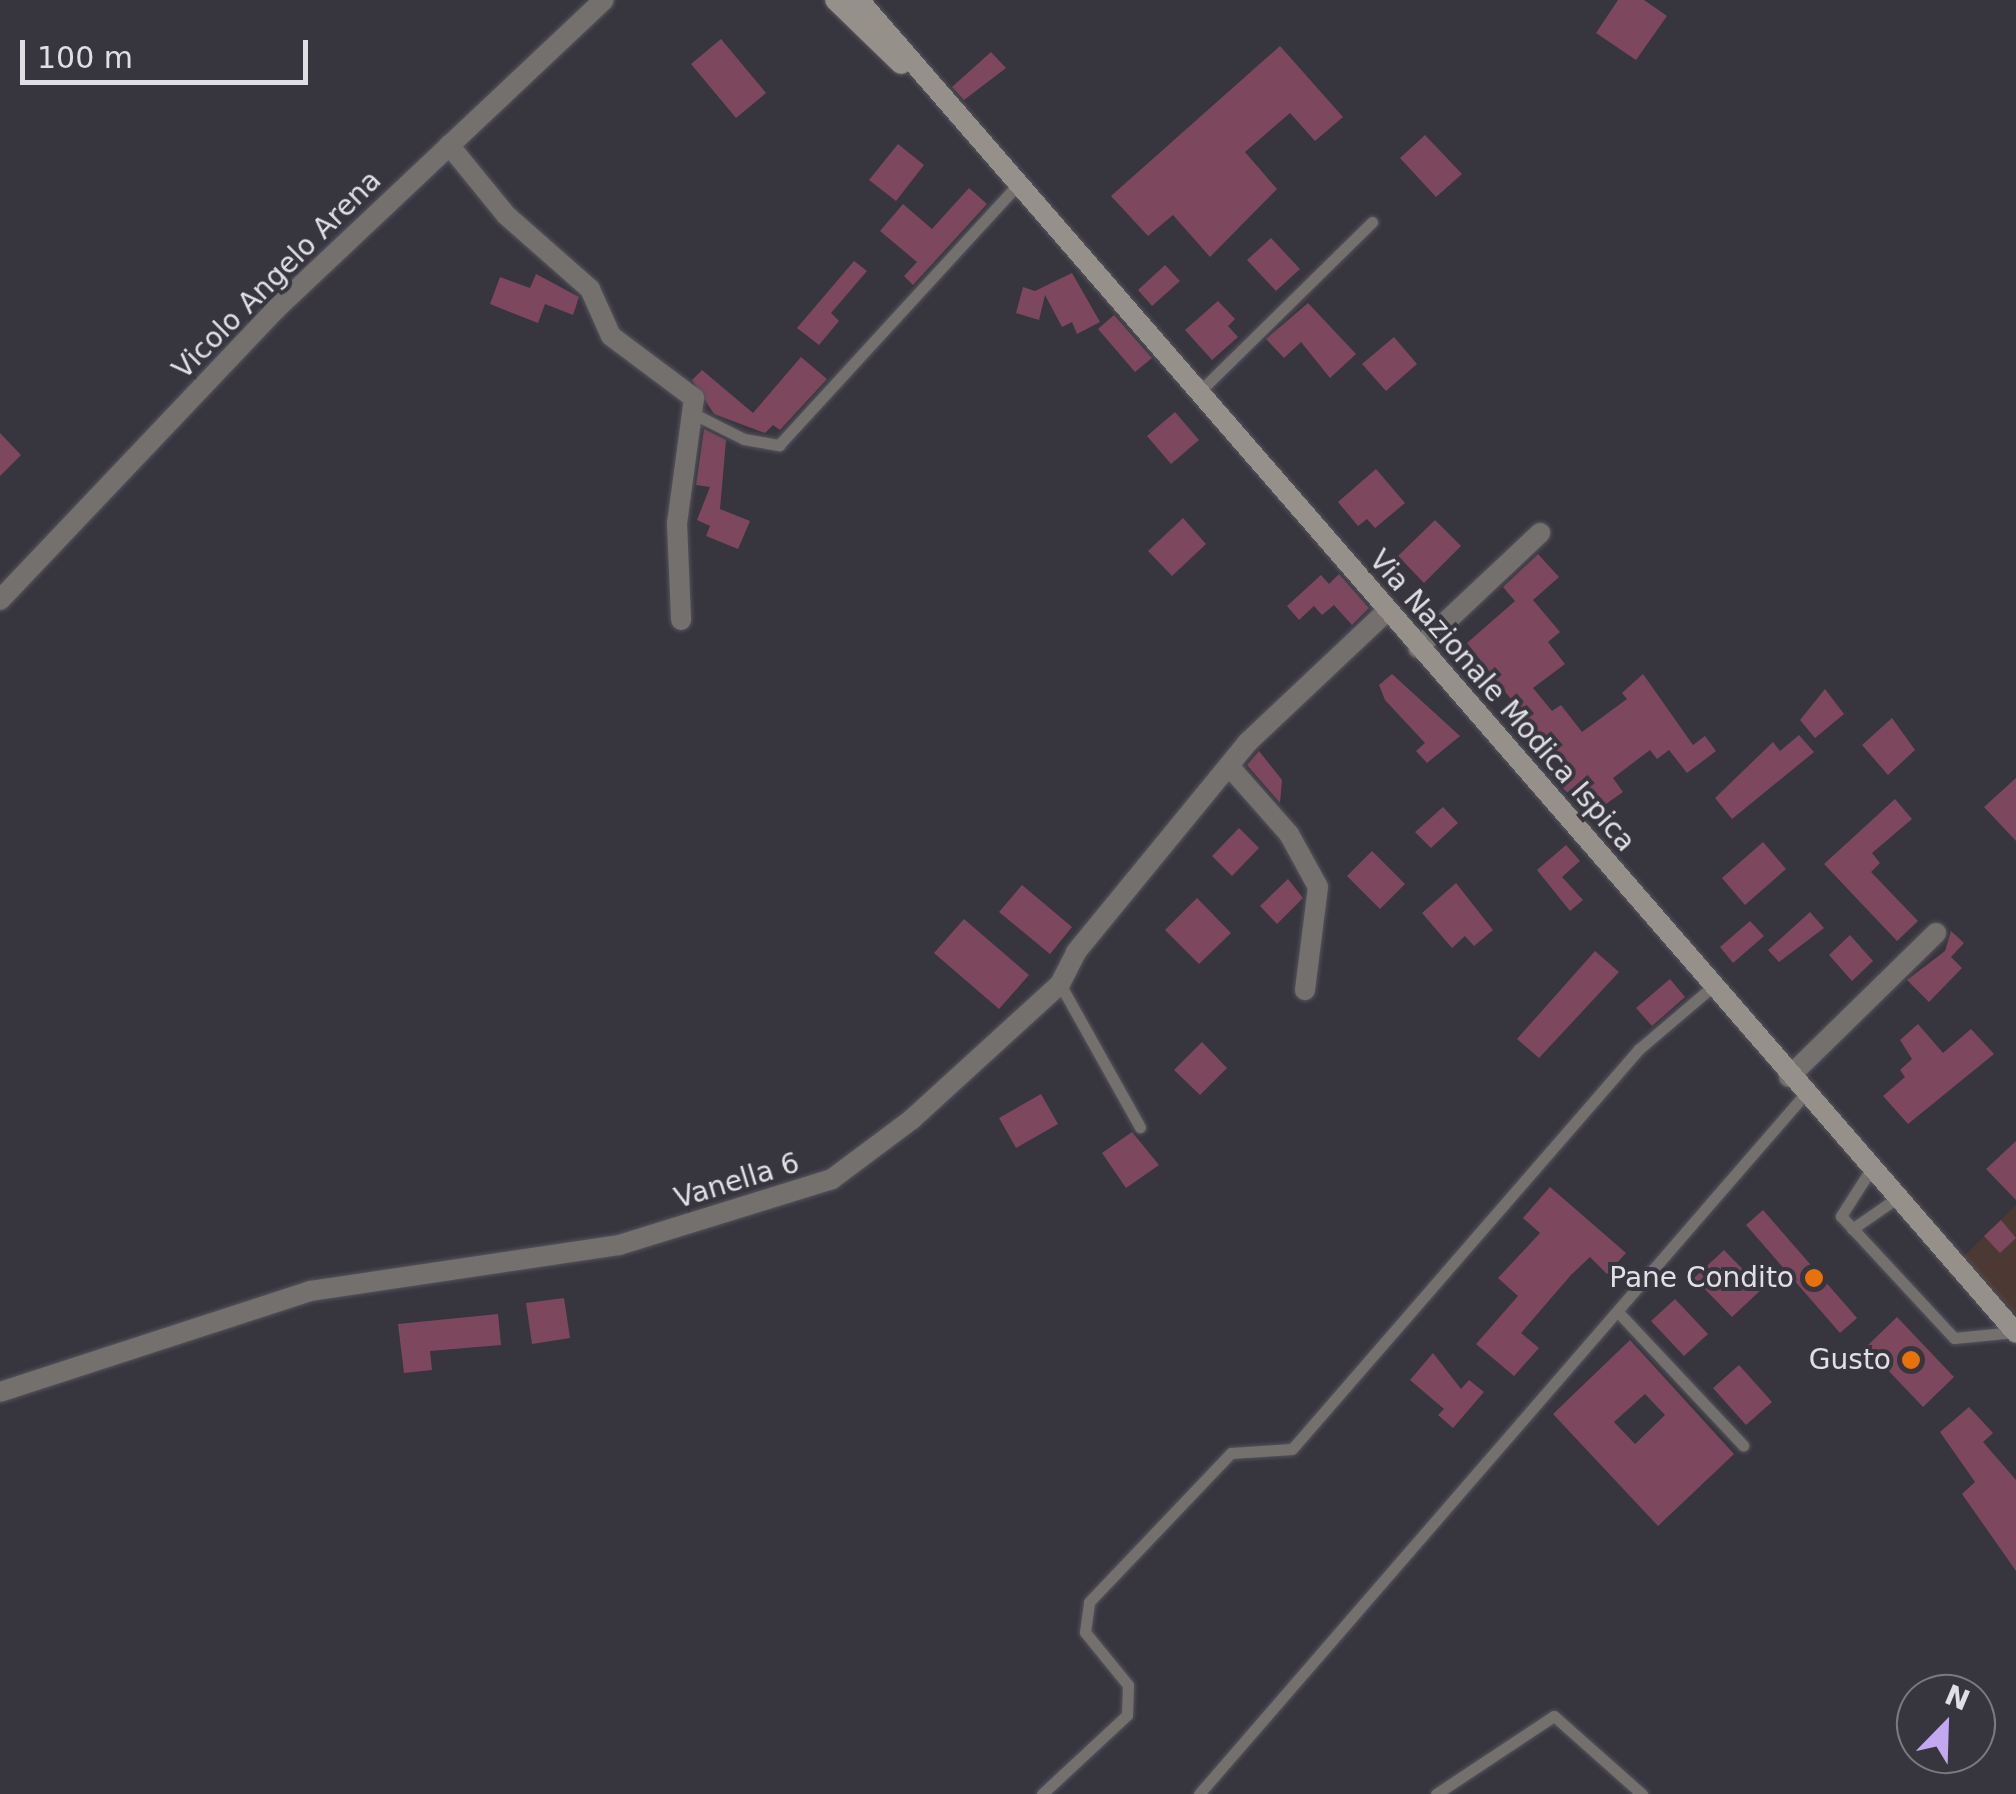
<!DOCTYPE html>
<html>
<head>
<meta charset="utf-8">
<style>
	body { margin:0 }
	#map { position:relative; width:2016px; height:1794px; overflow:hidden; background:#37353e; font-family:"DejaVu Sans",sans-serif }
	div>[style] { position:absolute }
	.industrial>* { inset:0; background:#4d3934 }
	.building>* { inset:0; background:#7d485d }
	.roads { filter:drop-shadow(0 0 2px #55545c) drop-shadow(0 0 2px #55545c) }
	.lane>* { height:11px; margin:-5.5px; padding:0 5.5px; transform-origin:5.5px; border-radius:5.5px; background:#74706d }
	.street>* { height:20px; margin:-10px; padding:0 10px; transform-origin:10px; border-radius:10px; background:#74706d }
	.secondary>* { height:20px; margin:-10px; padding:0 10px; transform-origin:10px; border-radius:10px; background:#96908b }
	.dots>* { width:28px; height:28px; translate:-50% -50%; box-sizing:border-box; border:5px solid #37353e; border-radius:50% }
	span { translate:-50% -50%; white-space:nowrap; text-align:center; line-height:1.15; -webkit-text-stroke:8px #37353e; paint-order:stroke }
	.street-label { font-size:28px; color:#e0dfe4 }
	.poi-label { font-size:28px; color:#e0dfe4 }
	.right { translate:-100% -50%; text-align:right }
	.north { position:absolute; left:1896px; top:1674px; width:100px; height:100px; box-sizing:border-box; background:#37353e; border:2px solid #7b7980; border-radius:50%; rotate:23deg; font-size:28px; font-weight:700; line-height:40px; text-align:center; color:#e0dfe4 }
	.north::after { content:''; display:block; margin:auto; width:35px; height:45px; background:#c4a7f1; clip-path:polygon(50% 0,100% 100%,50% 72%,0 100%) }
	.scale { position:absolute; left:20px; top:40px; width:288px; height:45px; box-sizing:border-box; border:5px solid #e0dfe4; border-top:0; padding-left:12px; font-size:30px; line-height:35px; white-space:nowrap; color:#e0dfe4; -webkit-text-stroke:8px #37353e; paint-order:stroke }
</style>
</head>
<body>
<div id="map">
	<div class="industrial">
		<i style="clip-path:polygon(2016px 1205px,2016px 1314px,1964px 1256px)"></i>
	</div>
	<div class="building">
		<i style="clip-path:polygon(1618px 0,1644px 0,1667px 16px,1636px 60px,1596px 33px)"></i>
		<i style="clip-path:polygon(721px 39px,766px 93px,736px 118px,691px 64px)"></i>
		<i style="clip-path:polygon(1280px 46px,1343px 117px,1315px 141px,1290px 113px,1245px 152px,1277px 189px,1210px 257px,1173px 215px,1148px 236px,1111px 196px)"></i>
		<i style="clip-path:polygon(991px 52px,1006px 68px,964px 100px,952px 87px)"></i>
		<i style="clip-path:polygon(1425px 135px,1462px 174px,1436px 197px,1400px 158px)"></i>
		<i style="clip-path:polygon(898px 144px,924px 165px,896px 201px,869px 180px)"></i>
		<i style="clip-path:polygon(969px 188px,987px 204px,913px 285px,904px 276px,917px 262px,880px 231px,903px 204px,932px 229px)"></i>
		<i style="clip-path:polygon(1271px 238px,1300px 269px,1276px 291px,1247px 260px)"></i>
		<i style="clip-path:polygon(854px 261px,867px 271px,831px 313px,839px 321px,819px 345px,797px 328px)"></i>
		<i style="clip-path:polygon(1165px 265px,1180px 281px,1152px 306px,1138px 290px)"></i>
		<i style="clip-path:polygon(1072px 273px,1100px 322px,1077px 334px,1072px 322px,1062px 327px,1045px 295px,1039px 320px,1016px 313px,1023px 287px,1035px 291px)"></i>
		<i style="clip-path:polygon(536px 274px,579px 297px,573px 315px,545px 304px,538px 323px,490px 304px,500px 277px,530px 288px)"></i>
		<i style="clip-path:polygon(1218px 301px,1235px 319px,1228px 326px,1238px 337px,1212px 360px,1185px 330px)"></i>
		<i style="clip-path:polygon(1308px 303px,1356px 354px,1330px 378px,1301px 342px,1284px 358px,1266px 339px)"></i>
		<i style="clip-path:polygon(1114px 315px,1152px 358px,1135px 372px,1098px 329px)"></i>
		<i style="clip-path:polygon(1394px 337px,1417px 364px,1386px 391px,1362px 364px)"></i>
		<i style="clip-path:polygon(801px 357px,827px 379px,780px 430px,773px 425px,765px 433px,714px 414px,692px 380px,702px 370px,753px 413px)"></i>
		<i style="clip-path:polygon(1175px 412px,1199px 440px,1171px 464px,1147px 436px)"></i>
		<i style="clip-path:polygon(704px 429px,726px 440px,720px 509px,750px 521px,738px 549px,706px 536px,710px 526px,697px 520px,710px 487px,696px 485px)"></i>
		<i style="clip-path:polygon(0 433px,21px 455px,0 476px)"></i>
		<i style="clip-path:polygon(1376px 469px,1405px 503px,1375px 528px,1367px 519px,1358px 526px,1338px 502px)"></i>
		<i style="clip-path:polygon(1183px 518px,1206px 544px,1172px 576px,1148px 551px)"></i>
		<i style="clip-path:polygon(1435px 520px,1461px 546px,1424px 583px,1398px 556px)"></i>
		<i style="clip-path:polygon(1538px 554px,1559px 577px,1533px 600px,1560px 632px,1548px 642px,1565px 664px,1533px 688px,1552px 711px,1561px 705px,1582px 732px,1627px 699px,1622px 693px,1643px 674px,1693px 745px,1705px 736px,1716px 751px,1687px 773px,1669px 750px,1657px 759px,1650px 750px,1613px 778px,1623px 792px,1589px 816px,1548px 772px,1561px 763px,1467px 643px,1515px 601px,1503px 587px)"></i>
		<i style="clip-path:polygon(1339px 574px,1369px 608px,1352px 625px,1334px 605px,1322px 615px,1314px 606px,1299px 620px,1287px 606px,1321px 575px,1329px 584px)"></i>
		<i style="clip-path:polygon(1392px 674px,1460px 736px,1427px 763px,1416px 751px,1425px 743px,1385px 700px,1379px 685px)"></i>
		<i style="clip-path:polygon(1825px 689px,1844px 714px,1815px 738px,1800px 720px)"></i>
		<i style="clip-path:polygon(1892px 718px,1915px 750px,1888px 775px,1862px 745px)"></i>
		<i style="clip-path:polygon(1799px 735px,1814px 752px,1732px 819px,1715px 798px,1773px 742px,1780px 751px)"></i>
		<i style="clip-path:polygon(1259px 751px,1282px 780px,1280px 803px,1247px 765px)"></i>
		<i style="clip-path:polygon(2016px 778px,2016px 841px,1984px 807px)"></i>
		<i style="clip-path:polygon(1895px 799px,1912px 819px,1872px 853px,1880px 863px,1871px 872px,1918px 921px,1897px 941px,1824px 864px)"></i>
		<i style="clip-path:polygon(1443px 807px,1458px 823px,1431px 848px,1415px 832px)"></i>
		<i style="clip-path:polygon(1239px 828px,1259px 848px,1232px 876px,1212px 856px)"></i>
		<i style="clip-path:polygon(1763px 842px,1786px 869px,1745px 905px,1722px 878px)"></i>
		<i style="clip-path:polygon(1566px 845px,1580px 861px,1562px 877px,1583px 900px,1570px 911px,1537px 870px)"></i>
		<i style="clip-path:polygon(1372px 851px,1405px 884px,1380px 909px,1347px 876px)"></i>
		<i style="clip-path:polygon(1288px 879px,1303px 898px,1277px 924px,1260px 906px)"></i>
		<i style="clip-path:polygon(1456px 883px,1493px 930px,1474px 946px,1465px 936px,1452px 948px,1422px 913px)"></i>
		<i style="clip-path:polygon(1022px 885px,1072px 927px,1050px 954px,999px 912px)"></i>
		<i style="clip-path:polygon(1197px 898px,1231px 933px,1199px 964px,1165px 930px)"></i>
		<i style="clip-path:polygon(1810px 912px,1824px 928px,1779px 962px,1768px 950px)"></i>
		<i style="clip-path:polygon(964px 919px,1029px 975px,999px 1009px,934px 953px)"></i>
		<i style="clip-path:polygon(1750px 921px,1764px 936px,1733px 963px,1720px 947px)"></i>
		<i style="clip-path:polygon(1951px 931px,1964px 943px,1951px 957px,1962px 968px,1929px 1002px,1907px 980px,1945px 951px)"></i>
		<i style="clip-path:polygon(1850px 935px,1873px 961px,1852px 981px,1829px 955px)"></i>
		<i style="clip-path:polygon(1595px 951px,1619px 972px,1539px 1058px,1517px 1039px)"></i>
		<i style="clip-path:polygon(1670px 979px,1685px 997px,1652px 1026px,1636px 1008px)"></i>
		<i style="clip-path:polygon(1918px 1024px,1943px 1053px,1971px 1029px,1994px 1054px,1908px 1124px,1883px 1096px,1905px 1077px,1900px 1070px,1912px 1059px,1900px 1040px)"></i>
		<i style="clip-path:polygon(1202px 1042px,1227px 1068px,1200px 1095px,1174px 1070px)"></i>
		<i style="clip-path:polygon(1041px 1094px,1058px 1124px,1016px 1148px,999px 1118px)"></i>
		<i style="clip-path:polygon(1132px 1132px,1159px 1165px,1126px 1188px,1102px 1153px)"></i>
		<i style="clip-path:polygon(2016px 1141px,2016px 1200px,1986px 1169px)"></i>
		<i style="clip-path:polygon(1550px 1187px,1626px 1253px,1607px 1274px,1590px 1257px,1571px 1275px,1521px 1333px,1539px 1348px,1514px 1376px,1476px 1344px,1518px 1296px,1498px 1278px,1540px 1233px,1523px 1218px)"></i>
		<i style="clip-path:polygon(1763px 1210px,1857px 1318px,1840px 1333px,1746px 1225px)"></i>
		<i style="clip-path:polygon(2001px 1220px,2016px 1238px,2000px 1253px,1984px 1236px)"></i>
		<i style="clip-path:polygon(1724px 1250px,1762px 1289px,1732px 1317px,1694px 1278px)"></i>
		<i style="clip-path:polygon(564px 1298px,570px 1338px,532px 1344px,526px 1303px)"></i>
		<i style="clip-path:polygon(1675px 1299px,1708px 1334px,1684px 1356px,1651px 1321px)"></i>
		<i style="clip-path:polygon(498px 1314px,501px 1345px,430px 1351px,432px 1370px,404px 1373px,398px 1324px)"></i>
		<i style="clip-path:polygon(1897px 1317px,1954px 1377px,1923px 1407px,1866px 1347px)"></i>
		<i style="clip-path:polygon(evenodd,1630px 1340px,1734px 1454px,1658px 1526px,1553px 1414px,1630px 1340px,1645px 1394px,1665px 1415px,1635px 1444px,1614px 1422px,1645px 1394px)"></i>
		<i style="clip-path:polygon(1433px 1353px,1461px 1389px,1469px 1380px,1484px 1392px,1453px 1428px,1438px 1415px,1444px 1409px,1410px 1380px)"></i>
		<i style="clip-path:polygon(1739px 1365px,1772px 1402px,1746px 1425px,1713px 1388px)"></i>
		<i style="clip-path:polygon(1969px 1407px,1993px 1433px,1983px 1442px,2016px 1480px,2016px 1571px,1962px 1494px,1975px 1482px,1940px 1432px)"></i>
	</div>
	<div class="roads">
		<div class="lane">
			<i style="left:1198px;top:393px;width:244px;rotate:-44.5deg"></i>
			<i style="left:694px;top:414px;width:56px;rotate:26.6deg"></i>
			<i style="left:744px;top:439px;width:36px;rotate:10deg"></i>
			<i style="left:779px;top:445px;width:352px;rotate:-47.5deg"></i>
			<i style="left:1060px;top:984px;width:164px;rotate:60.8deg"></i>
			<i style="left:1871px;top:1169px;width:56px;rotate:122.6deg"></i>
			<i style="left:1841px;top:1216px;width:166px;rotate:47.2deg"></i>
			<i style="left:1954px;top:1338px;width:61px;rotate:-5.6deg"></i>
			<i style="left:1852px;top:1229px;width:55px;rotate:-34.6deg"></i>
			<i style="left:1618px;top:1312px;width:183px;rotate:46.8deg"></i>
			<i style="left:1042px;top:1794px;width:116px;rotate:-42.9deg"></i>
			<i style="left:1127px;top:1715px;width:30px;rotate:-88deg"></i>
			<i style="left:1128px;top:1685px;width:68px;rotate:-129.1deg"></i>
			<i style="left:1085px;top:1632px;width:30px;rotate:-82deg"></i>
			<i style="left:1089px;top:1602px;width:206px;rotate:-46.4deg"></i>
			<i style="left:1231px;top:1453px;width:61px;rotate:-3.8deg"></i>
			<i style="left:1292px;top:1449px;width:530px;rotate:-49.06deg"></i>
			<i style="left:1639px;top:1049px;width:97px;rotate:-40.4deg"></i>
			<i style="left:1199px;top:1794px;width:926px;rotate:-49.12deg"></i>
			<i style="left:1436px;top:1794px;width:141px;rotate:-33.5deg"></i>
			<i style="left:1554px;top:1716px;width:118px;rotate:41.6deg"></i>
		</div>
		<div class="street">
			<i style="left:449px;top:145px;width:90px;rotate:50.8deg"></i>
			<i style="left:506px;top:215px;width:112px;rotate:41.4deg"></i>
			<i style="left:590px;top:289px;width:51px;rotate:65.9deg"></i>
			<i style="left:611px;top:336px;width:104px;rotate:36.8deg"></i>
			<i style="left:694px;top:398px;width:126px;rotate:97.7deg"></i>
			<i style="left:677px;top:523px;width:97px;rotate:87.6deg"></i>
			<i style="left:0;top:600px;width:402px;rotate:-46.5deg"></i>
			<i style="left:277px;top:308px;width:449px;rotate:-43.3deg"></i>
			<i style="left:1418px;top:648px;width:168px;rotate:-43.3deg"></i>
			<i style="left:1229px;top:766px;width:91px;rotate:48.6deg"></i>
			<i style="left:1289px;top:834px;width:60px;rotate:61.3deg"></i>
			<i style="left:1318px;top:887px;width:104px;rotate:97.2deg"></i>
			<i style="left:1789px;top:1077px;width:206px;rotate:-44.4deg"></i>
			<i style="left:0;top:1392px;width:327px;rotate:-18deg"></i>
			<i style="left:311px;top:1291px;width:311px;rotate:-8.5deg"></i>
			<i style="left:619px;top:1245px;width:223px;rotate:-17.2deg"></i>
			<i style="left:832px;top:1179px;width:99px;rotate:-36.8deg"></i>
			<i style="left:911px;top:1120px;width:202px;rotate:-42.4deg"></i>
			<i style="left:1060px;top:984px;width:36px;rotate:-63deg"></i>
			<i style="left:1076px;top:952px;width:271px;rotate:-50.7deg"></i>
			<i style="left:1248px;top:742px;width:191px;rotate:-43.3deg"></i>
		</div>
		<div class="secondary">
			<i style="left:835px;top:0;width:92px;rotate:44.1deg"></i>
			<i style="left:859px;top:0;width:1765px;rotate:49.04deg"></i>
		</div>
	</div>
	<div class="dots">
		<i style="left:1814px;top:1278px;background:#e8710a"></i>
		<i style="left:1911px;top:1360px;background:#e8710a"></i>
	</div>
	<div class="street-label">
		<span style="left:277px;top:275px;rotate:-45deg">Vicolo Angelo Arena</span>
		<span style="left:1502px;top:701px;rotate:49deg">Via Nazionale Modica Ispica</span>
		<span style="left:737px;top:1181px;rotate:-17deg">Vanella 6</span>
	</div>
	<div class="poi-label">
		<span class="right" style="left:1794px;top:1278px">Pane Condito</span>
		<span class="right" style="left:1891px;top:1360px">Gusto</span>
	</div>
	<div class="north">N</div>
	<div class="scale">100 m</div>
</div>
</body>
</html>
